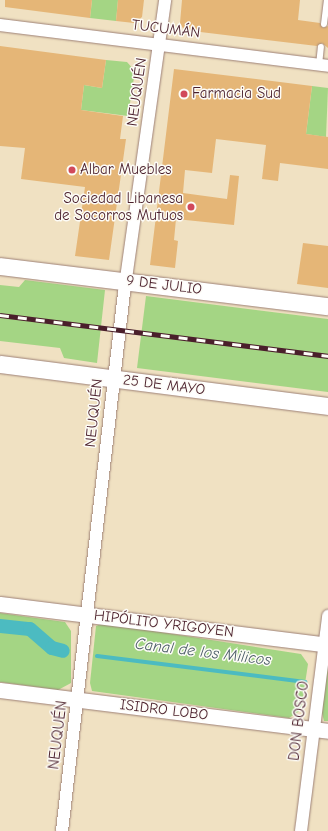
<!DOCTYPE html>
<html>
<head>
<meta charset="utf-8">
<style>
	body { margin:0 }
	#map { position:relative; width:328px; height:831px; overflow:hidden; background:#f0e1c2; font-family:"Comic Neue",sans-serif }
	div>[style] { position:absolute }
	.green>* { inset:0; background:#a4d584 }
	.stream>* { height:4px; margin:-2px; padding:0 2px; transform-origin:2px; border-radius:2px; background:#4cbbc1 }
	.canal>* { height:14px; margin:-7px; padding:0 7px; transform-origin:7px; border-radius:7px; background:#4cbbc1 }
	.building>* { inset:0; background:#e5b677 }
	.roads { filter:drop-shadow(0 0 1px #9d8076) drop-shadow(0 0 1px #9d8076) }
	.service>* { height:6px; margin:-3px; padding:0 3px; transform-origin:3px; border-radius:3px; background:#fff }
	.minor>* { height:12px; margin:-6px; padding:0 6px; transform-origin:6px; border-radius:6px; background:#fff }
	.tertiary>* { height:15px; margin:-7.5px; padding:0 7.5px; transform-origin:7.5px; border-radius:7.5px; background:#fff }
	.secondary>* { height:17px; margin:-8.5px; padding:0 8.5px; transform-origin:8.5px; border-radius:8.5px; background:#fff }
	.rail>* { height:4.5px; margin-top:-2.25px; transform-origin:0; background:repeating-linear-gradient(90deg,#fdfcf7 0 9px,#4a1f2b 0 18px); box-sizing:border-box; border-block:1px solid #4a1f2b }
	.dots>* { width:11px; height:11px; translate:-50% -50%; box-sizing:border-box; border:2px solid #fdfcf7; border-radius:50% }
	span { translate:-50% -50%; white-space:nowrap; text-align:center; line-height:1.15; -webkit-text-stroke:3px #fdfcf7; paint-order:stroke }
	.street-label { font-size:15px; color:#4a1f2b }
	.poi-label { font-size:15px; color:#4a1f2b }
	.left { translate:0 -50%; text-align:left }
	.right { translate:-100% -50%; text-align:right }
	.water-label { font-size:16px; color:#4b5d67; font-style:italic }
</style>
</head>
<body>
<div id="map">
	<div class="green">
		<i style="clip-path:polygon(92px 0,118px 0,116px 21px,90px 18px)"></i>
		<i style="clip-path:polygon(106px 60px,127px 62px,135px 71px,128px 116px,81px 110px,84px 85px,102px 88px)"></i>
		<i style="clip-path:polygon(312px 86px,328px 88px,326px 137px,306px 134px)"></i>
		<i style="clip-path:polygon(25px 280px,105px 290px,97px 363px,64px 358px,60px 348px,0 341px,0 285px,19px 287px)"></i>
		<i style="clip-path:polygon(146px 296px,328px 319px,328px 392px,137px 368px)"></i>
		<i style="clip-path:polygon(0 613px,65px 622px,71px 631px,71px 683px,58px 690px,0 682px)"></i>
		<i style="clip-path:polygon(103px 623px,301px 654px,308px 664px,301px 710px,289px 718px,92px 691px,90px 683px,96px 626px)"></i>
		<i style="clip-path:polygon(328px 656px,328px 721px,324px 721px,322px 713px)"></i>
	</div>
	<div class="stream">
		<i style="left:97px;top:656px;width:210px;rotate:7.1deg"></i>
	</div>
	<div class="canal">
		<i style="left:0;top:626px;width:30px;rotate:6deg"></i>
		<i style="left:30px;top:629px;width:29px;rotate:41deg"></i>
		<i style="left:52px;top:648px;width:11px;rotate:15deg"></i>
	</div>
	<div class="building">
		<i style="clip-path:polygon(5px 0,92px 0,90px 18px,5px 7px)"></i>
		<i style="clip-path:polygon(118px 0,144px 0,142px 17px,134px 23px,116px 21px)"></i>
		<i style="clip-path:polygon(182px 0,300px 0,298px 20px,320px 23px,323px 28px,328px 26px,328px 48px,322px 43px,317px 46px,184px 30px,180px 23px)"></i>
		<i style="clip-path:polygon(0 46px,106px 60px,102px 88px,84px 85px,81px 110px,123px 116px,120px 139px,126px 139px,109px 260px,75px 256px,85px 187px,21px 179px,25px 148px,0 146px)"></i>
		<i style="clip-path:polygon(174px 69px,312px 86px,306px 134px,328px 137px,328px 169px,280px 163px,278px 181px,262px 179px,266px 145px,216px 139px,212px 173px,185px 170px,183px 193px,227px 199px,230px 175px,239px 176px,234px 225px,176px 219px,174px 240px,178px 241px,175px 268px,150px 265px)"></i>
		<i style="clip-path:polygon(303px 243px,328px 246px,328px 288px,297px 284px)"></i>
	</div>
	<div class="roads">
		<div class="service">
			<i style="left:324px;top:24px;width:24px;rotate:-83deg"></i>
			<i style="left:319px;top:65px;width:18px;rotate:-84deg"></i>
		</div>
		<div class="minor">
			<i style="left:0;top:25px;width:331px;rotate:7.1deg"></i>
			<i style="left:62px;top:831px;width:542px;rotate:-83.43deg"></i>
			<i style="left:124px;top:293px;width:296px;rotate:-82deg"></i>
			<i style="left:301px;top:831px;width:217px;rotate:-82.8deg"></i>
		</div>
		<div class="tertiary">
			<i style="left:0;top:604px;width:331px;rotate:7.1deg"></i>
			<i style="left:0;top:690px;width:331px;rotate:7.1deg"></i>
		</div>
		<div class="secondary">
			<i style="left:0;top:266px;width:330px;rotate:7deg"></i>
			<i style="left:0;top:364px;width:331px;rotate:7.3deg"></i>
		</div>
	</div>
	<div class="rail">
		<i style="left:0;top:315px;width:331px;rotate:7.1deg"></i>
	</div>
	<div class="dots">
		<i style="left:184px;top:94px;background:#d1495b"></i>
		<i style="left:72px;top:170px;background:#d1495b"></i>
		<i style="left:191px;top:207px;background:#d1495b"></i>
	</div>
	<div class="street-label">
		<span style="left:166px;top:29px;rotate:7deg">TUCUMÁN</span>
		<span style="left:137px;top:92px;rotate:-82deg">NEUQUÉN</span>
		<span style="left:164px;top:285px;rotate:7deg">9 DE JULIO</span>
		<span style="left:164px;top:385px;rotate:7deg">25 DE MAYO</span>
		<span style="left:94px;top:413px;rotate:-84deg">NEUQUÉN</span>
		<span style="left:164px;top:624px;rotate:7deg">HIPÓLITO YRIGOYEN</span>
		<span style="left:164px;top:710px;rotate:7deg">ISIDRO LOBO</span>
		<span style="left:299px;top:721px;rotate:-83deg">DON BOSCO</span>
		<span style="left:58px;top:735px;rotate:-83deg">NEUQUÉN</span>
	</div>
	<div class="poi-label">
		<span class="left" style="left:192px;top:94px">Farmacia Sud</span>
		<span class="left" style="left:80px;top:170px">Albar Muebles</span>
		<span class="right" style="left:183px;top:207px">Sociedad Libanesa<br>de Socorros Mutuos</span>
	</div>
	<div class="water-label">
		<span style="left:203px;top:652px;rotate:7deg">Canal de los Milicos</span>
	</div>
</div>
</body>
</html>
